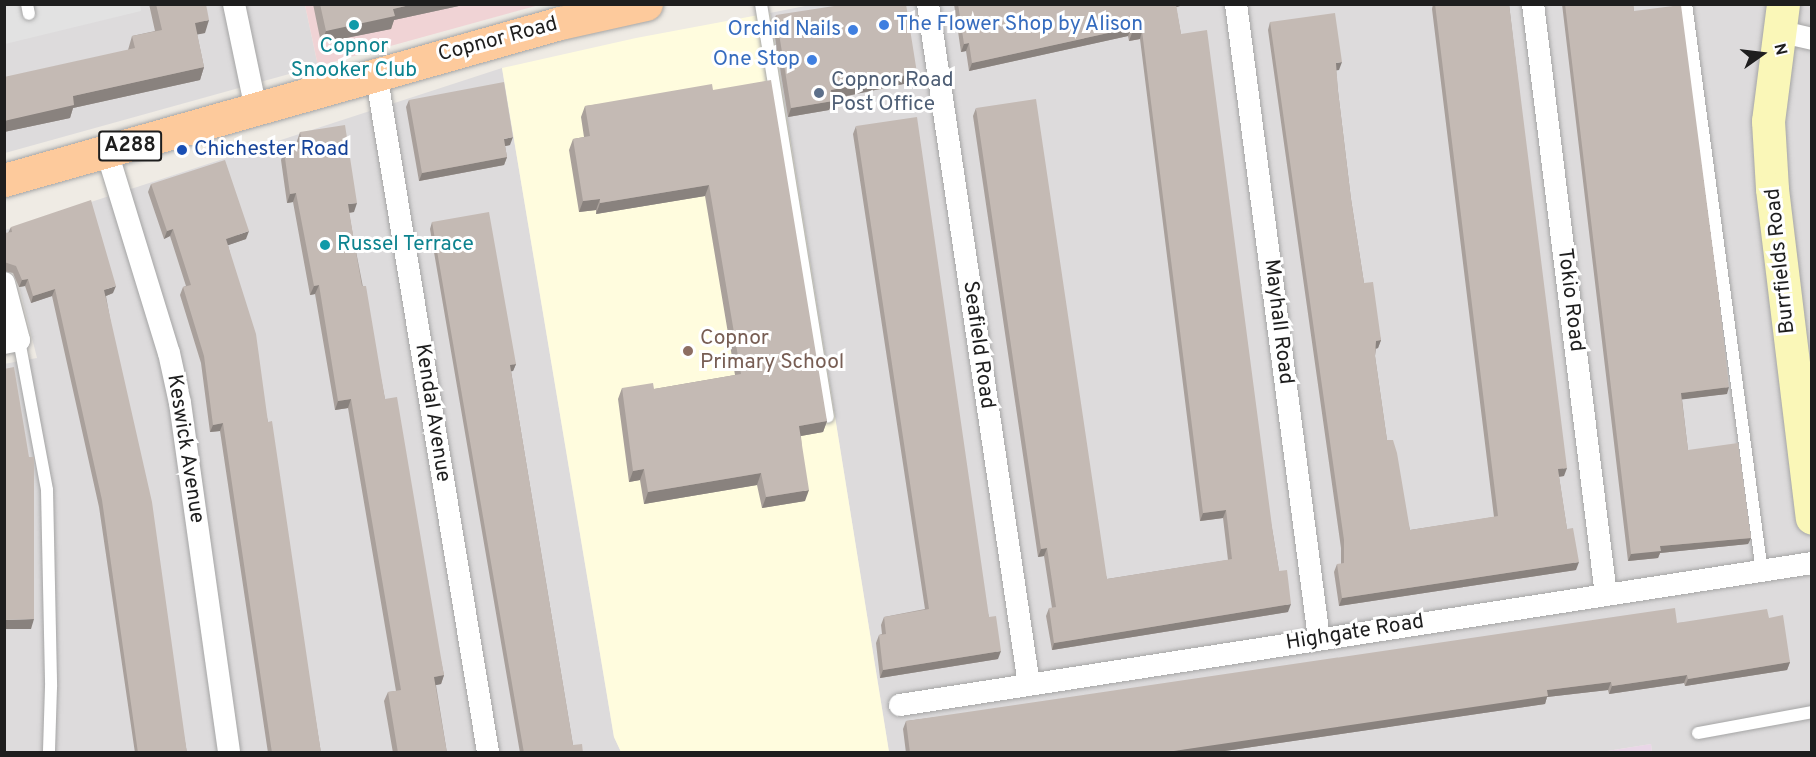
<!DOCTYPE html>
<html>
<head>
<meta charset="utf-8">
<style>
	body { margin:0 }
	#map { position:relative; width:1816px; height:757px; overflow:hidden; background:#efebe4; font-family:Overpass,sans-serif }
	div>[style] { position:absolute }
	.residential>* { inset:0; background:#dddbdc }
	.commercial>* { inset:0; background:#f0d3d5 }
	.industrial>* { inset:0; background:#e9d6e7 }
	.education>* { inset:0; background:#fffcde }
	.parking>* { inset:0; background:#e2e2e2 }
	.roads { filter:drop-shadow(0 0 2px #a5a5a5) drop-shadow(0 0 2px #a5a5a5) }
	.lane>* { height:12px; margin:-6px; padding:0 6px; transform-origin:6px; border-radius:6px; background:#fff }
	.street>* { height:22px; margin:-11px; padding:0 11px; transform-origin:11px; border-radius:11px; background:#fff }
	.secondary>* { height:33px; margin:-16.5px; padding:0 16.5px; transform-origin:16.5px; border-radius:16.5px; background:#faf7b8 }
	.primary>* { height:33px; margin:-16.5px; padding:0 16.5px; transform-origin:16.5px; border-radius:16.5px; background:#fdca9c }
	.wall>* { inset:0; background:#a9a09b }
	.shaded-wall>* { inset:0; background:#89827e }
	.building>* { inset:0; background:#c4bab4 }
	.dots>* { width:16px; height:16px; translate:-50% -50%; box-sizing:border-box; border:3px solid #fff; border-radius:50% }
	span { translate:-50% -50%; white-space:nowrap; text-align:center; line-height:1.15; -webkit-text-stroke:6px #fff; paint-order:stroke }
	.shield-label span { padding:2px 4px; background:#fff; border:2px solid; border-radius:4px; -webkit-text-stroke-width:0 }
	.shield-label { font-size:20px; color:#1e1e1e; font-weight:700 }
	.shop-label { font-size:21px; color:#366cbe }
	.left { translate:0 -50%; text-align:left }
	.right { translate:-100% -50%; text-align:right }
	.street-label { font-size:21px; color:#1e1e1e }
	.culture-label { font-size:21px; color:#0d838f }
	.service-label { font-size:21px; color:#4e5e75 }
	.transit-label { font-size:21px; color:#164399 }
	.education-label { font-size:21px; color:#785e54 }
	.frame { position:absolute; inset:0; border:6px solid #1e1e1e; pointer-events:none }
	.north { position:absolute; left:1732px; top:24px; width:60px; height:60px; -webkit-text-stroke:4px #fff; paint-order:stroke; rotate:76deg; font-size:16px; font-weight:700; line-height:24px; text-align:center; color:#1e1e1e }
	.north::after { content:''; display:block; margin:auto; width:21px; height:27px; background:#1e1e1e; clip-path:polygon(50% 0,100% 100%,50% 72%,0 100%) }
</style>
</head>
<body>
<div id="map">
	<div class="residential">
		<i style="clip-path:polygon(815px 4px,1811px 5px,1811px 752px,1652px 752px,1651px 744px,1601px 752px,889px 752px,770px 13px)"></i>
		<i style="clip-path:polygon(5px 5px,305px 5px,318px 66px,5px 153px)"></i>
		<i style="clip-path:polygon(502px 68px,614px 737px,621px 752px,5px 752px,4px 364px,37px 358px,5px 230px)"></i>
	</div>
	<div class="commercial">
		<i style="clip-path:polygon(305px 5px,539px 5px,318px 66px)"></i>
	</div>
	<div class="industrial">
		<i style="clip-path:polygon(1651px 744px,1652px 752px,1601px 752px)"></i>
	</div>
	<div class="education">
		<i style="clip-path:polygon(770px 13px,889px 752px,621px 752px,614px 737px,502px 68px,636px 38px)"></i>
	</div>
	<div class="parking">
		<i style="clip-path:polygon(4px 5px,140px 5px,141px 11px,5px 44px)"></i>
	</div>
	<div class="roads">
		<div class="lane">
			<i style="left:27px;top:4px;width:10px;rotate:79deg"></i>
			<i style="left:761px;top:4px;width:418px;rotate:80.8deg"></i>
			<i style="left:1686px;top:4px;width:573px;rotate:82.38deg"></i>
			<i style="left:19px;top:340px;width:153px;rotate:79.4deg"></i>
			<i style="left:47px;top:490px;width:197px;rotate:88.8deg"></i>
			<i style="left:51px;top:687px;width:65px;rotate:91.8deg"></i>
			<i style="left:1698px;top:733px;width:116px;rotate:-10.4deg"></i>
		</div>
		<div class="street">
			<i style="left:234px;top:4px;width:107px;rotate:78.2deg"></i>
			<i style="left:928px;top:4px;width:688px;rotate:81.56deg"></i>
			<i style="left:1236px;top:4px;width:640px;rotate:82.55deg"></i>
			<i style="left:1533px;top:4px;width:595px;rotate:82.96deg"></i>
			<i style="left:1778px;top:31px;width:35px;rotate:13deg"></i>
			<i style="left:376px;top:73px;width:688px;rotate:80.63deg"></i>
			<i style="left:107px;top:152px;width:210px;rotate:72.9deg"></i>
			<i style="left:169px;top:353px;width:51px;rotate:77.6deg"></i>
			<i style="left:180px;top:403px;width:352px;rotate:82deg"></i>
			<i style="left:4px;top:283px;width:59px;rotate:75.3deg"></i>
			<i style="left:19px;top:340px;width:15px;rotate:169deg"></i>
			<i style="left:900px;top:705px;width:923px;rotate:-8.85deg"></i>
		</div>
		<div class="secondary">
			<i style="left:1783px;top:4px;width:118px;rotate:97.3deg"></i>
			<i style="left:1768px;top:121px;width:68px;rotate:86.6deg"></i>
			<i style="left:1772px;top:189px;width:331px;rotate:83.1deg"></i>
		</div>
		<div class="primary">
			<i style="left:4px;top:180px;width:578px;rotate:-15.77deg"></i>
			<i style="left:560px;top:23px;width:88px;rotate:-12.5deg"></i>
		</div>
	</div>
	<div class="wall">
		<i style="clip-path:polygon(149px 4px,206px 4px,205px 33px,197px 34px,204px 67px,200px 80px,73px 108px,70px 118px,4px 132px,128px 50px,132px 36px,155px 31px)"></i>
		<i style="clip-path:polygon(313px 4px,468px 4px,394px 20px,391px 29px,321px 43px)"></i>
		<i style="clip-path:polygon(954px 4px,1188px 4px,1176px 7px,1273px 534px,1279px 571px,1288px 612px,1052px 650px,1046px 616px,1049px 608px,1052px 608px,1044px 556px,1038px 557px,973px 116px,976px 108px,1107px 579px,1228px 560px,1223px 518px,1200px 521px,1140px 39px,1129px 41px,1128px 36px,969px 71px,966px 51px,961px 52px)"></i>
		<i style="clip-path:polygon(1433px 4px,1509px 4px,1564px 476px,1559px 477px,1567px 529px,1576px 570px,1339px 606px,1334px 572px,1337px 564px,1341px 564px,1341px 548px,1268px 30px,1270px 22px,1339px 70px,1336px 70px,1338px 91px,1351px 199px,1364px 283px,1381px 340px,1378px 348px,1376px 349px,1375px 356px,1387px 440px,1410px 530px,1494px 517px,1432px 9px)"></i>
		<i style="clip-path:polygon(1562px 4px,1633px 4px,1634px 11px,1727px 394px,1682px 399px,1688px 450px,1751px 538px,1748px 544px,1660px 553px,1658px 558px,1628px 561px)"></i>
		<i style="clip-path:polygon(776px 15px,917px 73px,913px 82px,833px 99px,829px 110px,788px 117px,773px 25px)"></i>
		<i style="clip-path:polygon(713px 90px,827px 421px,823px 432px,801px 436px,805px 501px,762px 508px,757px 485px,644px 504px,640px 480px,629px 482px,618px 399px,622px 388px,654px 389px,735px 375px,705px 196px,596px 214px,596px 210px,579px 212px,569px 150px,573px 139px,584px 137px,581px 117px,585px 106px)"></i>
		<i style="clip-path:polygon(409px 100px,510px 145px,505px 146px,507px 157px,504px 165px,419px 181px,406px 107px)"></i>
		<i style="clip-path:polygon(856px 126px,989px 617px,998px 659px,880px 678px,876px 643px,879px 635px,882px 634px,881px 625px,884px 617px,925px 609px,853px 134px)"></i>
		<i style="clip-path:polygon(300px 132px,354px 212px,349px 213px,354px 241px,385px 399px,444px 675px,441px 684px,436px 685px,447px 753px,393px 753px,384px 701px,388px 692px,396px 691px,348px 408px,335px 410px,315px 294px,310px 295px,293px 202px,287px 203px,281px 160px,284px 151px,298px 149px,297px 141px)"></i>
		<i style="clip-path:polygon(151px 184px,246px 239px,228px 245px,268px 422px,321px 753px,268px 753px,220px 431px,210px 432px,201px 363px,180px 295px,183px 287px,186px 286px,170px 236px,164px 239px,148px 192px)"></i>
		<i style="clip-path:polygon(432px 222px,516px 364px,513px 371px,511px 371px,573px 745px,583px 753px,520px 753px,430px 229px)"></i>
		<i style="clip-path:polygon(11px 227px,113px 293px,106px 296px,187px 753px,135px 753px,99px 507px,52px 296px,31px 303px,25px 286px,19px 287px,13px 273px,4px 271px,4px 233px,8px 233px)"></i>
		<i style="clip-path:polygon(1769px 618px,1790px 662px,1787px 670px,1685px 686px,1684px 683px,1609px 694px,1608px 690px,1547px 697px,1545px 704px,1211px 753px,906px 753px,903px 729px,906px 721px,1677px 623px)"></i>
	</div>
	<div class="shaded-wall">
		<i style="clip-path:polygon(414px 4px,468px 4px,394px 20px,391px 29px,321px 43px,326px 31px,393px 9px)"></i>
		<i style="clip-path:polygon(1173px 4px,1188px 4px,1172px 8px)"></i>
		<i style="clip-path:polygon(209px 20px,205px 33px,190px 36px,195px 23px)"></i>
		<i style="clip-path:polygon(1131px 28px,1128px 36px,969px 71px,972px 63px)"></i>
		<i style="clip-path:polygon(1142px 31px,1140px 39px,1129px 41px,1132px 33px)"></i>
		<i style="clip-path:polygon(969px 43px,966px 51px,961px 52px,964px 44px)"></i>
		<i style="clip-path:polygon(1342px 62px,1339px 70px,1333px 71px,1336px 63px)"></i>
		<i style="clip-path:polygon(204px 67px,200px 80px,73px 108px,70px 118px,4px 132px,4px 121px,73px 96px)"></i>
		<i style="clip-path:polygon(917px 73px,913px 82px,827px 100px,831px 90px)"></i>
		<i style="clip-path:polygon(833px 101px,829px 110px,788px 117px,791px 108px)"></i>
		<i style="clip-path:polygon(513px 137px,510px 145px,501px 147px,504px 139px)"></i>
		<i style="clip-path:polygon(507px 157px,504px 165px,419px 181px,422px 173px)"></i>
		<i style="clip-path:polygon(709px 185px,705px 196px,596px 214px,600px 203px)"></i>
		<i style="clip-path:polygon(296px 193px,293px 202px,287px 203px,290px 194px)"></i>
		<i style="clip-path:polygon(600px 199px,596px 210px,579px 212px,583px 201px)"></i>
		<i style="clip-path:polygon(357px 203px,354px 212px,345px 213px,348px 204px)"></i>
		<i style="clip-path:polygon(173px 229px,170px 236px,164px 239px,167px 231px)"></i>
		<i style="clip-path:polygon(249px 231px,246px 239px,223px 247px,226px 239px)"></i>
		<i style="clip-path:polygon(28px 279px,25px 286px,19px 287px,22px 280px)"></i>
		<i style="clip-path:polygon(319px 285px,315px 294px,310px 295px,314px 286px)"></i>
		<i style="clip-path:polygon(116px 286px,113px 293px,101px 298px,104px 290px)"></i>
		<i style="clip-path:polygon(55px 289px,52px 296px,31px 303px,33px 296px)"></i>
		<i style="clip-path:polygon(1381px 340px,1378px 348px,1373px 349px,1376px 341px)"></i>
		<i style="clip-path:polygon(516px 364px,513px 371px,508px 372px,510px 365px)"></i>
		<i style="clip-path:polygon(1729px 387px,1727px 394px,1678px 400px,1681px 393px)"></i>
		<i style="clip-path:polygon(351px 399px,348px 408px,335px 410px,338px 401px)"></i>
		<i style="clip-path:polygon(827px 421px,823px 432px,795px 437px,799px 426px)"></i>
		<i style="clip-path:polygon(223px 423px,220px 431px,210px 432px,213px 425px)"></i>
		<i style="clip-path:polygon(1567px 468px,1564px 476px,1555px 477px,1558px 469px)"></i>
		<i style="clip-path:polygon(644px 469px,640px 480px,629px 482px,633px 471px)"></i>
		<i style="clip-path:polygon(761px 473px,757px 485px,644px 504px,648px 492px)"></i>
		<i style="clip-path:polygon(809px 490px,805px 501px,762px 508px,766px 497px)"></i>
		<i style="clip-path:polygon(1226px 510px,1223px 518px,1200px 521px,1203px 513px)"></i>
		<i style="clip-path:polygon(1751px 538px,1748px 544px,1660px 553px,1658px 558px,1628px 561px,1631px 554px,1660px 546px)"></i>
		<i style="clip-path:polygon(1047px 548px,1044px 556px,1038px 557px,1041px 549px)"></i>
		<i style="clip-path:polygon(1579px 562px,1576px 570px,1339px 606px,1342px 598px)"></i>
		<i style="clip-path:polygon(1291px 604px,1288px 612px,1052px 650px,1054px 643px)"></i>
		<i style="clip-path:polygon(34px 619px,31px 629px,4px 629px,4px 620px)"></i>
		<i style="clip-path:polygon(1001px 651px,998px 659px,880px 678px,883px 670px)"></i>
		<i style="clip-path:polygon(1790px 662px,1787px 670px,1685px 686px,1688px 679px)"></i>
		<i style="clip-path:polygon(444px 675px,441px 684px,431px 686px,434px 677px)"></i>
		<i style="clip-path:polygon(1687px 675px,1684px 683px,1609px 694px,1612px 686px)"></i>
		<i style="clip-path:polygon(1611px 682px,1608px 690px,1547px 697px,1545px 704px,1211px 753px,1160px 753px,1547px 690px)"></i>
	</div>
	<div class="building">
		<i style="clip-path:polygon(156px 4px,206px 4px,209px 20px,195px 23px,204px 67px,73px 96px,74px 105px,4px 121px,4px 77px,135px 48px,132px 36px,162px 30px)"></i>
		<i style="clip-path:polygon(320px 4px,414px 4px,393px 9px,395px 16px,326px 31px)"></i>
		<i style="clip-path:polygon(847px 4px,906px 4px,917px 73px,831px 90px,833px 101px,791px 108px,776px 15px)"></i>
		<i style="clip-path:polygon(958px 4px,1176px 4px,1181px 34px,1207px 30px,1273px 534px,1279px 571px,1287px 570px,1291px 604px,1054px 643px,1049px 608px,1056px 607px,1047px 548px,1041px 549px,976px 108px,1036px 99px,1107px 579px,1232px 559px,1226px 510px,1203px 513px,1142px 31px,1132px 33px,1131px 28px,972px 63px,969px 43px,964px 44px)"></i>
		<i style="clip-path:polygon(1435px 4px,1509px 4px,1567px 468px,1558px 469px,1567px 529px,1573px 528px,1579px 562px,1342px 598px,1337px 564px,1344px 563px,1344px 540px,1270px 22px,1335px 13px,1342px 62px,1336px 63px,1338px 91px,1351px 199px,1364px 283px,1373px 282px,1381px 340px,1376px 341px,1375px 356px,1387px 440px,1393px 440px,1397px 453px,1410px 530px,1498px 516px)"></i>
		<i style="clip-path:polygon(1565px 4px,1633px 4px,1634px 11px,1681px 5px,1718px 289px,1729px 387px,1681px 393px,1688px 450px,1738px 443px,1751px 538px,1660px 546px,1661px 551px,1631px 554px)"></i>
		<i style="clip-path:polygon(771px 80px,827px 421px,799px 426px,809px 490px,766px 497px,761px 473px,648px 492px,644px 469px,633px 471px,622px 388px,653px 383px,654px 389px,741px 374px,709px 185px,600px 203px,600px 199px,583px 201px,573px 139px,590px 136px,585px 106px,712px 84px,713px 90px)"></i>
		<i style="clip-path:polygon(504px 82px,513px 137px,504px 139px,507px 157px,422px 173px,409px 100px)"></i>
		<i style="clip-path:polygon(917px 117px,989px 617px,996px 616px,1001px 651px,883px 670px,879px 635px,886px 634px,884px 617px,929px 609px,856px 126px)"></i>
		<i style="clip-path:polygon(345px 125px,357px 203px,348px 204px,354px 241px,362px 286px,366px 286px,385px 399px,397px 397px,440px 652px,444px 675px,434px 677px,447px 753px,398px 753px,388px 692px,401px 690px,351px 399px,338px 401px,319px 285px,314px 286px,296px 193px,290px 194px,284px 151px,303px 148px,300px 132px)"></i>
		<i style="clip-path:polygon(225px 160px,249px 231px,226px 239px,256px 334px,268px 422px,272px 421px,321px 753px,272px 753px,223px 423px,213px 425px,204px 356px,183px 287px,191px 285px,173px 229px,167px 231px,151px 184px)"></i>
		<i style="clip-path:polygon(91px 200px,116px 286px,104px 290px,152px 502px,187px 753px,138px 753px,102px 500px,55px 289px,33px 296px,28px 279px,22px 280px,16px 266px,4px 262px,4px 233px,12px 232px,11px 227px)"></i>
		<i style="clip-path:polygon(489px 212px,516px 364px,510px 365px,573px 745px,582px 744px,583px 753px,524px 753px,432px 222px)"></i>
		<i style="clip-path:polygon(14px 367px,29px 457px,34px 457px,34px 619px,4px 620px,4px 369px)"></i>
		<i style="clip-path:polygon(1675px 608px,1677px 623px,1767px 609px,1769px 618px,1783px 615px,1790px 662px,1688px 679px,1687px 675px,1612px 686px,1611px 682px,1547px 690px,1548px 696px,1160px 753px,910px 753px,906px 721px)"></i>
	</div>
	<div class="dots">
		<i style="left:354px;top:25px;background:#0f9aa8"></i>
		<i style="left:884px;top:25px;background:#3f7fe0"></i>
		<i style="left:853px;top:30px;background:#3f7fe0"></i>
		<i style="left:812px;top:60px;background:#3f7fe0"></i>
		<i style="left:819px;top:93px;background:#5c6f8a"></i>
		<i style="left:182px;top:150px;background:#1a4fb4"></i>
		<i style="left:325px;top:245px;background:#0f9aa8"></i>
		<i style="left:688px;top:351px;background:#8d6e63"></i>
	</div>
	<div class="shield-label">
		<span style="left:130px;top:146px">A288</span>
	</div>
	<div class="shop-label">
		<span class="left" style="left:896px;top:25px">The Flower Shop by Alison</span>
		<span class="right" style="left:841px;top:30px">Orchid Nails</span>
		<span class="right" style="left:800px;top:60px">One Stop</span>
	</div>
	<div class="street-label">
		<span style="left:498px;top:40px;rotate:-15deg">Copnor Road</span>
		<span style="left:1781px;top:261px;rotate:-96deg">Burrfields Road</span>
		<span style="left:1570px;top:300px;rotate:83deg">Tokio Road</span>
		<span style="left:1278px;top:322px;rotate:83deg">Mayhall Road</span>
		<span style="left:978px;top:345px;rotate:82deg">Seafield Road</span>
		<span style="left:432px;top:413px;rotate:81deg">Kendal Avenue</span>
		<span style="left:185px;top:449px;rotate:81deg">Keswick Avenue</span>
		<span style="left:1355px;top:633px;rotate:-9deg">Highgate Road</span>
	</div>
	<div class="culture-label">
		<span style="left:354px;top:59px">Copnor<br>Snooker Club</span>
		<span class="left" style="left:337px;top:245px">Russel Terrace</span>
	</div>
	<div class="service-label">
		<span class="left" style="left:831px;top:93px">Copnor Road<br>Post Office</span>
	</div>
	<div class="transit-label">
		<span class="left" style="left:194px;top:150px">Chichester Road</span>
	</div>
	<div class="education-label">
		<span class="left" style="left:700px;top:351px">Copnor<br>Primary School</span>
	</div>
	<div class="frame"></div>
	<div class="north">N</div>
</div>
</body>
</html>
